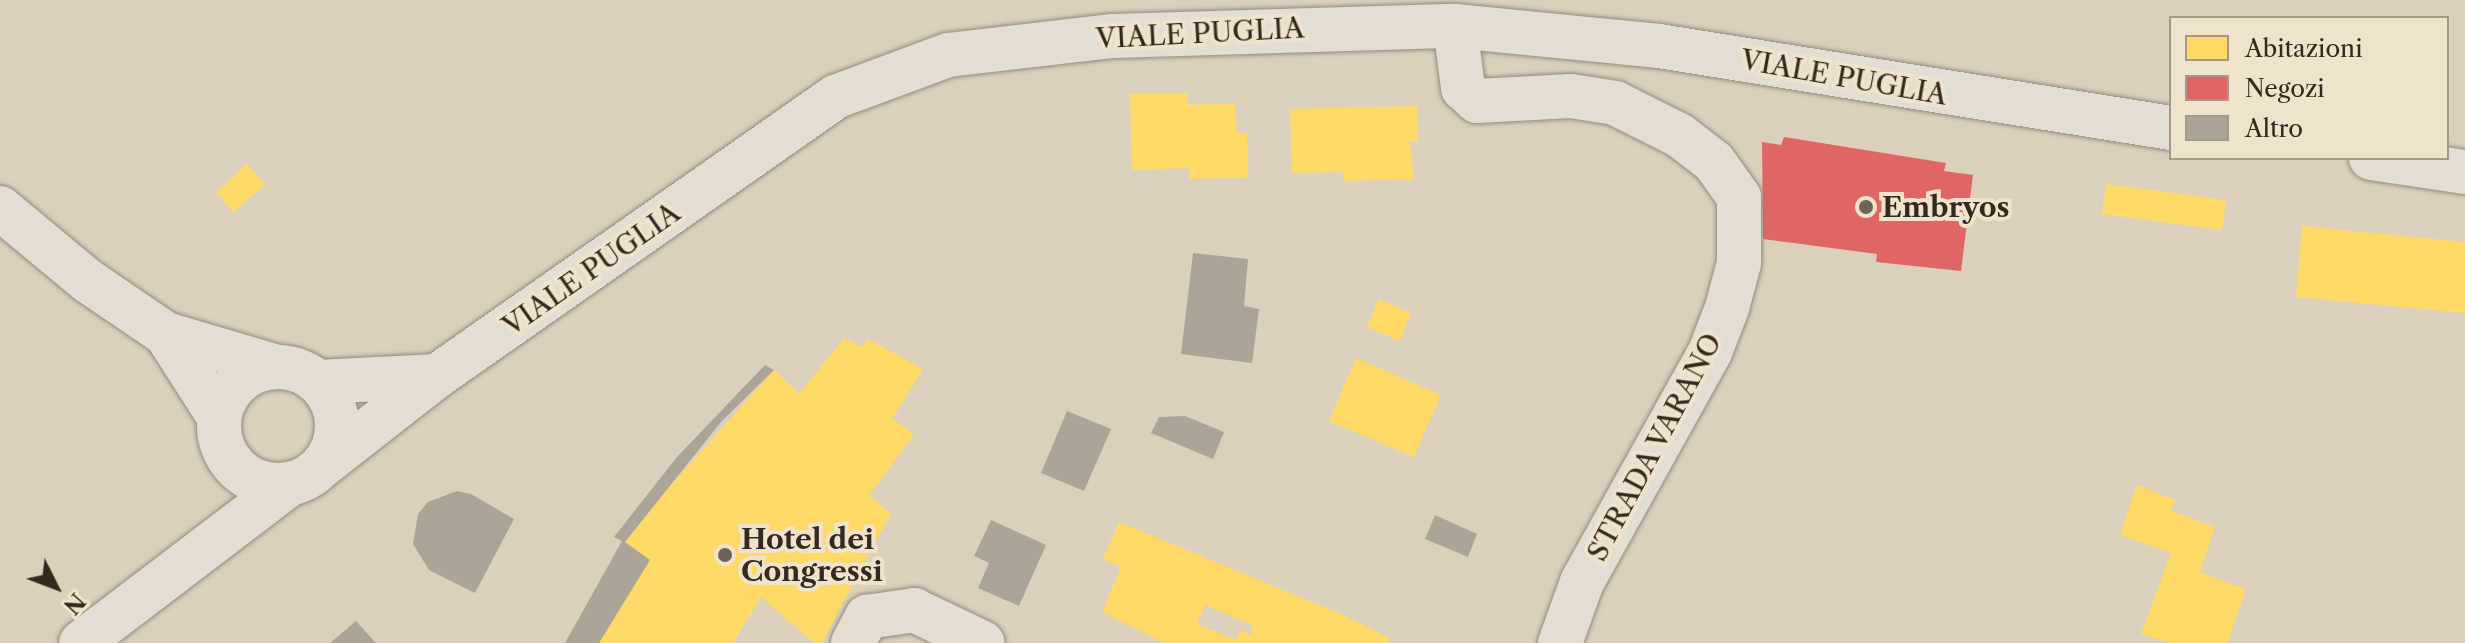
<!DOCTYPE html>
<html>
<head>
<meta charset="utf-8">
<style>
	body { margin:0 }
	#map { position:relative; width:2465px; height:643px; overflow:hidden; background:#dbd0bc; font-family:"Libre Caslon Text",serif }
	div>[style] { position:absolute }
	.homes>* { inset:0; background:#ffd966 }
	.shops>* { inset:0; background:#e06666 }
	.building>* { inset:0; background:#aca497 }
	.roads { filter:drop-shadow(0 0 2px #938b7f) drop-shadow(0 0 2px #938b7f) }
	.minor>* { height:44px; margin:-22px; padding:0 22px; transform-origin:22px; border-radius:22px; background:#e3ddd3 }
	.secondary>* { height:44px; margin:-22px; padding:0 22px; transform-origin:22px; border-radius:22px; background:#e3ddd3 }
	.secondary>.ring { margin:-22px; padding:0; box-sizing:content-box; background:none; border:44px solid #e3ddd3; border-radius:50% }
	.dots>* { width:22px; height:22px; translate:-50% -50%; box-sizing:border-box; border:4px solid #f0e3cb; border-radius:50% }
	span { translate:-50% -50%; white-space:nowrap; text-align:center; line-height:1.15; -webkit-text-stroke:8px #f0e3cb; paint-order:stroke }
	.street-label { font-size:28px; color:#342921 }
	.poi-label { font-size:28px; color:#342921; font-weight:700 }
	.left { translate:0 -50%; text-align:left }
	.legend { position:absolute; left:2169px; top:16px; width:280px; height:144px; box-sizing:border-box; background:#f0e3cb; border:2px solid #a59987; margin:0; padding:10px 14px; list-style:none; font-size:24px; color:#342921 }
	.legend li { display:flex; align-items:center; gap:16px; height:40px }
	.legend b { width:40px; border:2px solid #a59987 }
	.north { position:absolute; left:16px; top:547px; width:80px; height:80px; -webkit-text-stroke:6px #f0e3cb; paint-order:stroke; rotate:132deg; font-size:22px; font-weight:700; line-height:32px; text-align:center; color:#342921 }
	.north::after { content:''; display:block; margin:auto; width:28px; height:36px; background:#342921; clip-path:polygon(50% 0,100% 100%,50% 72%,0 100%) }
</style>
</head>
<body>
<div id="map">
	<div class="homes">
		<i style="clip-path:polygon(1188px 93px,1188px 105px,1235px 103px,1237px 133px,1247px 133px,1248px 177px,1189px 179px,1189px 168px,1132px 170px,1130px 94px)"></i>
		<i style="clip-path:polygon(1417px 106px,1418px 142px,1410px 142px,1414px 179px,1344px 181px,1342px 172px,1292px 173px,1290px 109px)"></i>
		<i style="clip-path:polygon(247px 164px,265px 185px,233px 212px,216px 192px)"></i>
		<i style="clip-path:polygon(2106px 184px,2226px 200px,2222px 230px,2102px 214px)"></i>
		<i style="clip-path:polygon(2302px 226px,2465px 242px,2465px 313px,2296px 297px)"></i>
		<i style="clip-path:polygon(1379px 299px,1411px 313px,1400px 341px,1367px 327px)"></i>
		<i style="clip-path:polygon(844px 338px,862px 347px,868px 339px,923px 369px,892px 419px,914px 434px,869px 496px,891px 513px,822px 643px,814px 643px,761px 597px,733px 643px,599px 643px,650px 560px,625px 542px,660px 497px,774px 370px,799px 394px)"></i>
		<i style="clip-path:polygon(1356px 358px,1441px 395px,1414px 457px,1329px 421px)"></i>
		<i style="clip-path:polygon(2137px 485px,2175px 500px,2171px 511px,2215px 527px,2200px 572px,2246px 590px,2227px 643px,2171px 643px,2141px 634px,2171px 553px,2120px 535px)"></i>
		<i style="clip-path:polygon(evenodd,1119px 522px,1341px 614px,1390px 638px,1388px 643px,1164px 643px,1102px 612px,1121px 567px,1103px 559px,1119px 522px,1205px 605px,1252px 625px,1251px 635px,1240px 630px,1236px 640px,1197px 624px,1205px 605px)"></i>
	</div>
	<div class="shops">
		<i style="clip-path:polygon(1784px 137px,1946px 163px,1944px 171px,1973px 175px,1961px 271px,1876px 262px,1877px 254px,1763px 239px,1762px 142px,1781px 145px)"></i>
	</div>
	<div class="building">
		<i style="clip-path:polygon(1193px 253px,1248px 259px,1244px 306px,1259px 309px,1252px 363px,1181px 354px)"></i>
		<i style="clip-path:polygon(765px 365px,774px 370px,721px 422px,625px 542px,650px 560px,599px 643px,565px 643px,622px 541px,614px 537px,677px 457px)"></i>
		<i style="clip-path:polygon(1067px 411px,1111px 429px,1084px 491px,1041px 473px)"></i>
		<i style="clip-path:polygon(1185px 416px,1224px 432px,1213px 459px,1151px 433px,1159px 417px)"></i>
		<i style="clip-path:polygon(457px 491px,471px 494px,514px 519px,475px 593px,429px 570px,413px 544px,418px 514px,428px 502px)"></i>
		<i style="clip-path:polygon(1435px 515px,1477px 534px,1468px 557px,1425px 539px)"></i>
		<i style="clip-path:polygon(991px 520px,1046px 545px,1019px 606px,978px 588px,989px 563px,974px 556px)"></i>
		<i style="clip-path:polygon(356px 621px,376px 643px,330px 643px)"></i>
	</div>
	<div class="roads">
		<div class="minor">
			<i style="left:1455px;top:26px;width:63px;rotate:82.6deg"></i>
			<i style="left:1463px;top:88px;width:19px;rotate:43deg"></i>
			<i style="left:1477px;top:101px;width:94px;rotate:-3deg"></i>
			<i style="left:1571px;top:96px;width:45px;rotate:9deg"></i>
			<i style="left:1615px;top:103px;width:72px;rotate:26.6deg"></i>
			<i style="left:1679px;top:135px;width:44px;rotate:37.6deg"></i>
			<i style="left:1714px;top:162px;width:43px;rotate:54.5deg"></i>
			<i style="left:1739px;top:197px;width:66px;rotate:90deg"></i>
			<i style="left:1739px;top:263px;width:47px;rotate:104.9deg"></i>
			<i style="left:1727px;top:308px;width:47px;rotate:111.1deg"></i>
			<i style="left:1710px;top:352px;width:263px;rotate:119.1deg"></i>
			<i style="left:1582px;top:582px;width:65px;rotate:109.8deg"></i>
			<i style="left:853px;top:643px;width:30px;rotate:-62deg"></i>
			<i style="left:867px;top:617px;width:48px;rotate:-8.5deg"></i>
			<i style="left:914px;top:610px;width:76px;rotate:25.6deg"></i>
		</div>
		<div class="secondary">
			<i style="left:2371px;top:158px;width:95px;rotate:8.5deg"></i>
			<i style="left:0;top:208px;width:114px;rotate:39.7deg"></i>
			<i style="left:88px;top:281px;width:94px;rotate:34.2deg"></i>
			<i style="left:166px;top:334px;width:98px;rotate:57.4deg"></i>
			<i style="left:166px;top:334px;width:113px;rotate:16.5deg"></i>
			<i class="ring" style="left:219px;top:367px;width:74px;height:74px"></i>
			<i style="left:318px;top:382px;width:119px;rotate:-2.9deg"></i>
			<i style="left:323px;top:465px;width:145px;rotate:-38deg"></i>
			<i style="left:437px;top:376px;width:486px;rotate:-35deg"></i>
			<i style="left:835px;top:97px;width:121px;rotate:-20.4deg"></i>
			<i style="left:948px;top:55px;width:166px;rotate:-6.6deg"></i>
			<i style="left:1113px;top:36px;width:342px;rotate:-1.7deg"></i>
			<i style="left:1455px;top:26px;width:205px;rotate:5.6deg"></i>
			<i style="left:1659px;top:46px;width:519px;rotate:9.1deg"></i>
			<i style="left:81px;top:643px;width:263px;rotate:-37.3deg"></i>
		</div>
	</div>
	<div class="dots">
		<i style="left:1866px;top:207px;background:#6e6357"></i>
		<i style="left:725px;top:555px;background:#6e6357"></i>
	</div>
	<div class="street-label">
		<span style="left:1200px;top:33px;rotate:-3deg">VIALE PUGLIA</span>
		<span style="left:1844px;top:77px;rotate:10deg">VIALE PUGLIA</span>
		<span style="left:591px;top:269px;rotate:-35deg">VIALE PUGLIA</span>
		<span style="left:1654px;top:447px;rotate:-62deg">STRADA VARANO</span>
	</div>
	<div class="poi-label">
		<span class="left" style="left:1882px;top:207px">Embryos</span>
		<span class="left" style="left:741px;top:555px">Hotel dei<br>Congressi</span>
	</div>
	<ul class="legend">
	<li><b style="height:22px;background:#ffd966"></b>Abitazioni</li>
	<li><b style="height:22px;background:#e06666"></b>Negozi</li>
	<li><b style="height:22px;background:#aca497"></b>Altro</li>
	</ul>
	<div class="north">N</div>
</div>
</body>
</html>
